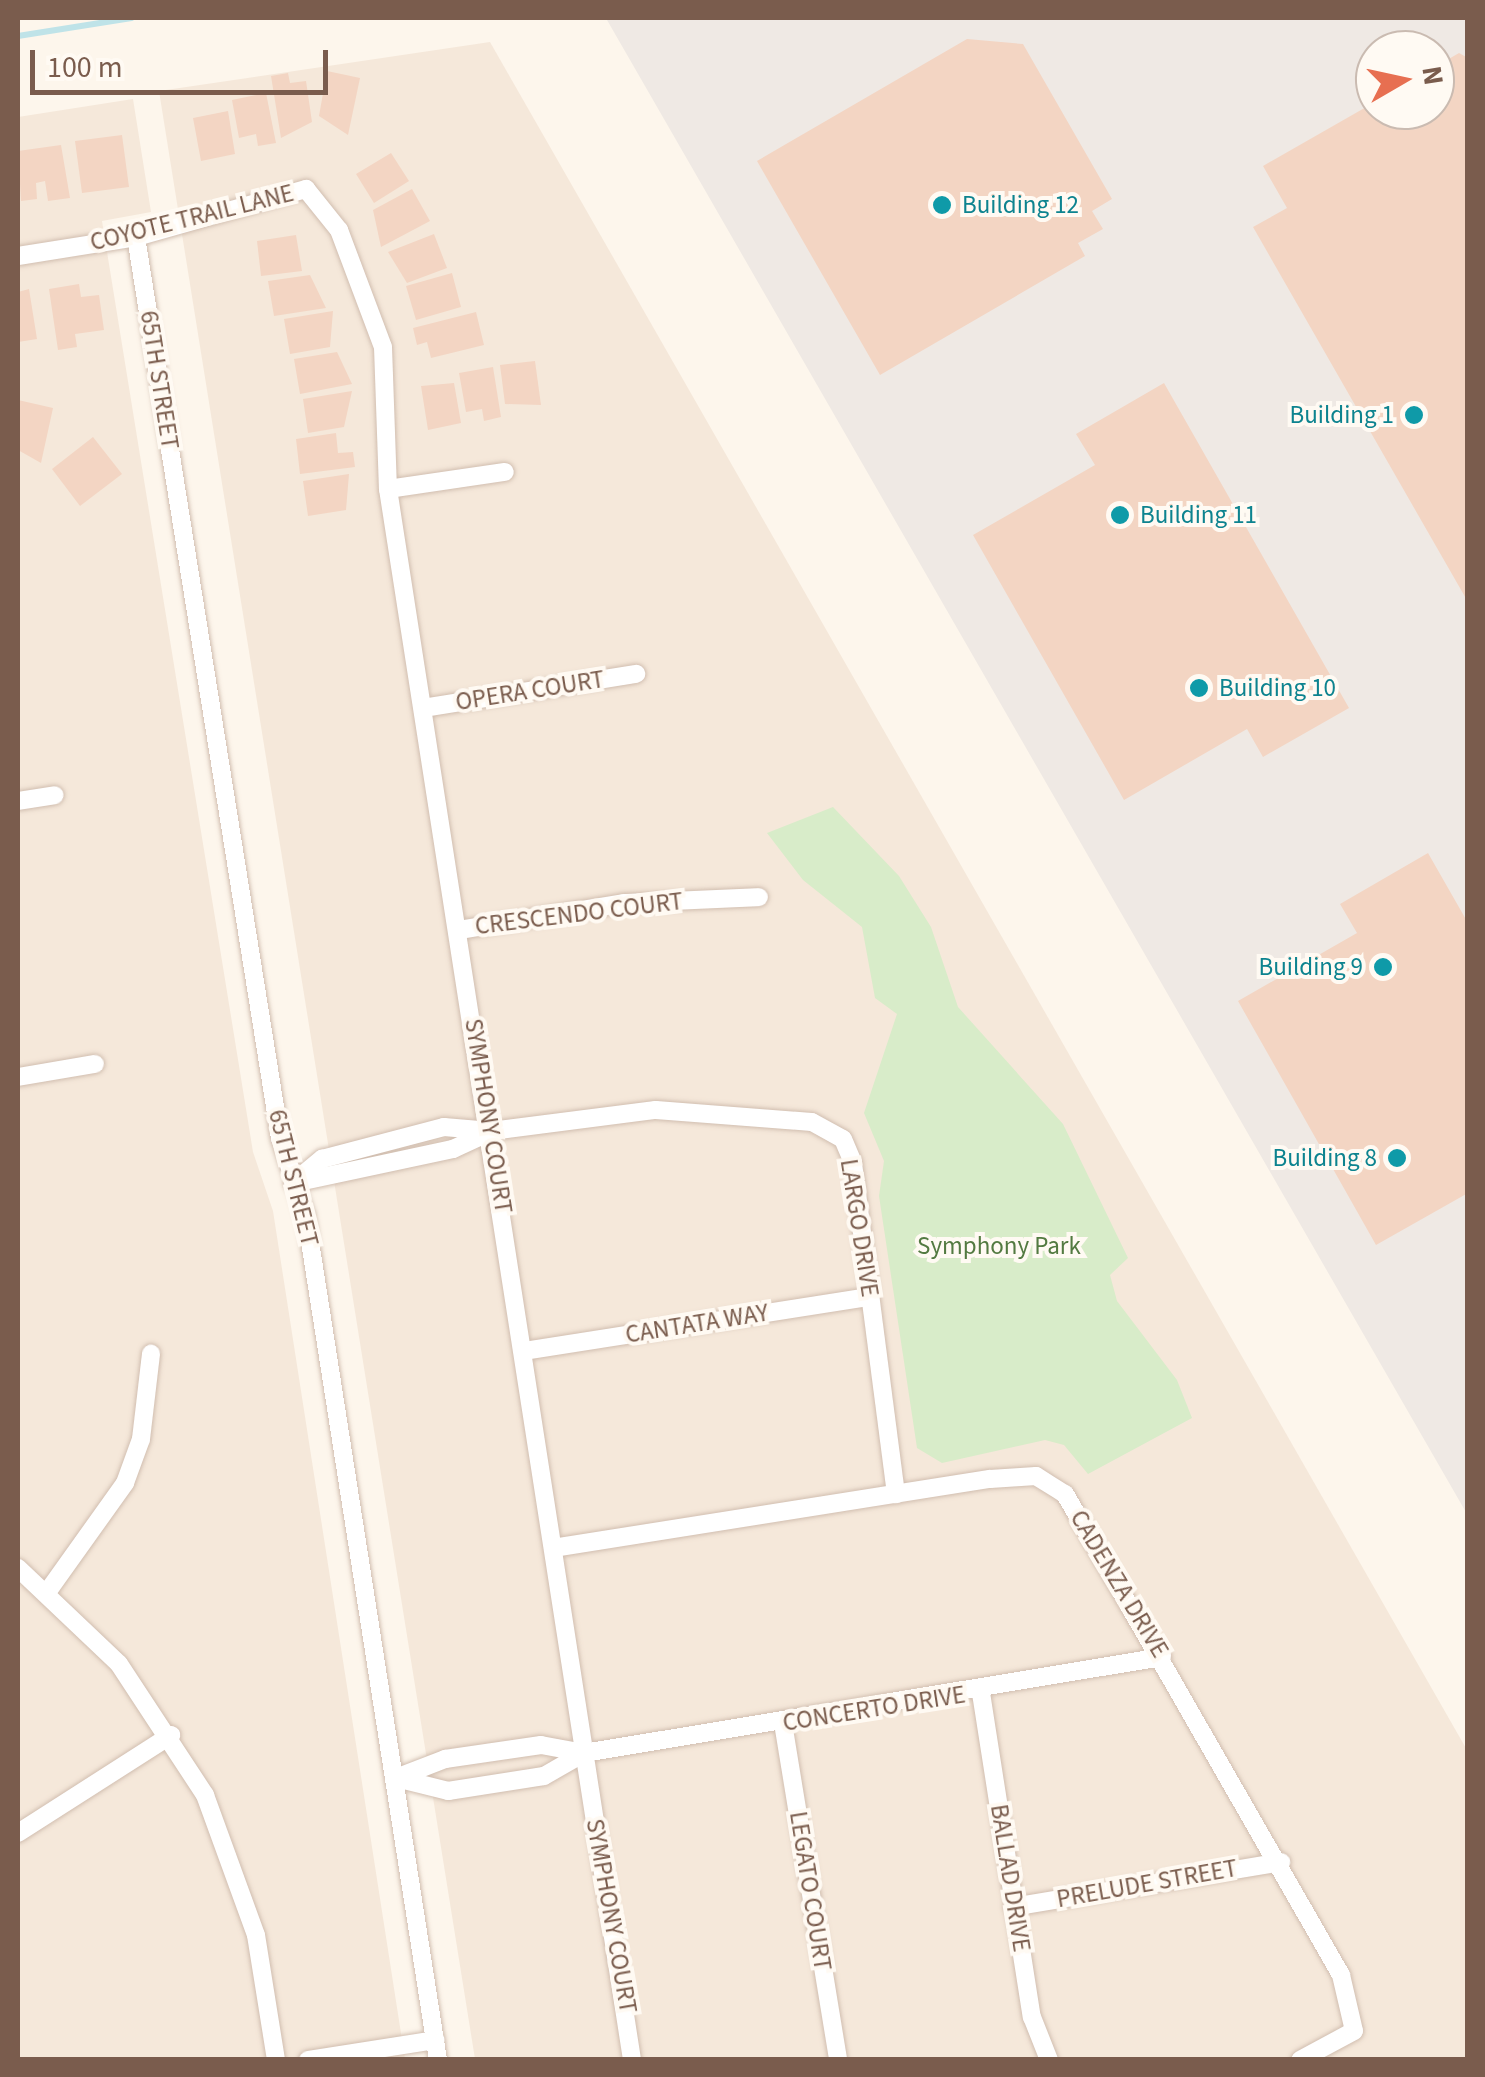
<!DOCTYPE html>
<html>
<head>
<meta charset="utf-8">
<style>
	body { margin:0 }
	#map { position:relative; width:1485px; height:2077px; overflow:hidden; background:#fdf6ec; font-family:"Source Sans 3",sans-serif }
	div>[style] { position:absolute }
	.residential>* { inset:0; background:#f5e8da }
	.industrial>* { inset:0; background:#efe9e4 }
	.green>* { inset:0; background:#d8ecc9 }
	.stream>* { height:6px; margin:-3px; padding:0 3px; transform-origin:3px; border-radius:3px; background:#bfe3e8 }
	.building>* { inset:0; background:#f3d5c3 }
	.roads { filter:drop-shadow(0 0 2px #d1beb0) drop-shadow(0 0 2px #d1beb0) }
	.minor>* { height:18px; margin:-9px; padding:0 9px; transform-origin:9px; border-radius:9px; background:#fff }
	.dots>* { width:28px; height:28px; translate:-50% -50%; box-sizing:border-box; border:5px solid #fffaf3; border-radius:50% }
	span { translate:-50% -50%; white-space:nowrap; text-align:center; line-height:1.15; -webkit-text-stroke:8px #fffaf3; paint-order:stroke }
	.culture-label { font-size:25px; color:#0d838f }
	.left { translate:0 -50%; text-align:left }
	.right { translate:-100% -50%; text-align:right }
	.street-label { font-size:25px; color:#7a5c4d }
	.park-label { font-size:25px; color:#537a41 }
	.frame { position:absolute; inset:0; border:20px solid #7a5c4d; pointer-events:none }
	.north { position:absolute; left:1355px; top:30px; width:100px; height:100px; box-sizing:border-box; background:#fffaf3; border:2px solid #cabbb1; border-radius:50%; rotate:81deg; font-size:28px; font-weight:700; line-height:40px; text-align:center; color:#7a5c4d }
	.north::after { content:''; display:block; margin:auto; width:35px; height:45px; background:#e76f51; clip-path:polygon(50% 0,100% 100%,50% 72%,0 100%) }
	.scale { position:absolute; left:30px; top:50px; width:298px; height:45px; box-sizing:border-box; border:5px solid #7a5c4d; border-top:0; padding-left:12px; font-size:30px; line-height:35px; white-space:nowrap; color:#7a5c4d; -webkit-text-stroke:8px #fffaf3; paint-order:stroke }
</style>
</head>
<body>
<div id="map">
	<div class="residential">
		<i style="clip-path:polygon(490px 42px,1467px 1750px,1467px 2059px,475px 2059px,159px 91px)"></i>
		<i style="clip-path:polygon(133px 99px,151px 212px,102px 221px,253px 1152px,273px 1211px,405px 2059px,18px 2060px,18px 117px)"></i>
	</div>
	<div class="industrial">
		<i style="clip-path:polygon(evenodd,1467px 18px,1467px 1514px,607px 20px,1467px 18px,1375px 50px,1435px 50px,1435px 110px,1375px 110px,1375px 50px)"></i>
	</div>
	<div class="green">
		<i style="clip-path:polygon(833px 807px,899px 876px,931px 927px,958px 1007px,1063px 1124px,1128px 1258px,1110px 1275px,1117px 1301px,1177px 1380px,1192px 1418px,1088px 1474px,1064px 1445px,1045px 1440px,942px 1463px,917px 1448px,879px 1196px,884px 1161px,864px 1113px,897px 1014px,875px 998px,862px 927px,803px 880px,767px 833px)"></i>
	</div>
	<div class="stream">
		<i style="left:18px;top:36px;width:115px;rotate:-9deg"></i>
	</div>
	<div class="building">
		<i style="clip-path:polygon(967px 39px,1023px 44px,1112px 199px,1092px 211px,1103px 229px,1078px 243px,1085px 256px,880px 375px,757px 161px)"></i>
		<i style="clip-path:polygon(1459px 53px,1468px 58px,1468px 602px,1253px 227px,1287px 208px,1263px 166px,1375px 102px,1375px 110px,1435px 110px,1435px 67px)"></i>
		<i style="clip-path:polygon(327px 71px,360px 78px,348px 135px,319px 116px)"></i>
		<i style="clip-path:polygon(288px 73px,290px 83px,306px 81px,312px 122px,281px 138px,271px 76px)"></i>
		<i style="clip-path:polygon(266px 93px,276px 143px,258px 146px,256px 134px,239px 138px,232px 100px)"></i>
		<i style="clip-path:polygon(228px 111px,235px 154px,201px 161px,193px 118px)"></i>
		<i style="clip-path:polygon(122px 135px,129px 187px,82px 193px,75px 141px)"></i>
		<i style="clip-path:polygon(61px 145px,70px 198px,48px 201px,45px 181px,36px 183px,37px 199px,21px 201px,18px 151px)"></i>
		<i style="clip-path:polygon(391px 153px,409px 181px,374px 203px,356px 174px)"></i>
		<i style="clip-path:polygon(412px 189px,430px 221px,381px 247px,373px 210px)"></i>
		<i style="clip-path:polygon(434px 234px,447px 268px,407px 283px,388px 252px)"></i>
		<i style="clip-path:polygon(296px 235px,302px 271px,261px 276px,257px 241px)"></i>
		<i style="clip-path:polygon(452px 273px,461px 307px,416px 320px,406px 286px)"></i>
		<i style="clip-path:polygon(310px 275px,326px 308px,274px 316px,268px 281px)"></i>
		<i style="clip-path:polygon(79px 284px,81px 297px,99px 295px,104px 330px,75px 334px,77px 347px,58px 350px,49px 289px)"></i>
		<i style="clip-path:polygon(29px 289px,37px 339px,18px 342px,18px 292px)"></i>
		<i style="clip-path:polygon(333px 311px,330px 347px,290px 354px,284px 319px)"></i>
		<i style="clip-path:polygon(476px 312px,484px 345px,431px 358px,427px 342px,417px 345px,413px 328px)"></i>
		<i style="clip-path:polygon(337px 352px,352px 384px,300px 394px,294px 359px)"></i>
		<i style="clip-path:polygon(535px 361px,541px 405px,505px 404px,500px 365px)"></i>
		<i style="clip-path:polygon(493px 367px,501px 417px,484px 421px,482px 409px,466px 412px,459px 373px)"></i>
		<i style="clip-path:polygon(454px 383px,461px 423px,428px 430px,421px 386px)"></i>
		<i style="clip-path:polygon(1164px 383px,1349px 708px,1263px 757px,1247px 729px,1124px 800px,973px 535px,1095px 465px,1076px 434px)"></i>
		<i style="clip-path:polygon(352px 391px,344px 427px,308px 433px,303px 399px)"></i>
		<i style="clip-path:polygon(18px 400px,53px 408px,41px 463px,18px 450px)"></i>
		<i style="clip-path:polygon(336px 433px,338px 453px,353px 452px,355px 467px,300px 474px,296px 439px)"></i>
		<i style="clip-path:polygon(93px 437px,122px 474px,80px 506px,52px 469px)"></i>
		<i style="clip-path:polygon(349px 474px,346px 510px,308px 516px,303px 481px)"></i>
		<i style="clip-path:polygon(1428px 853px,1468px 923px,1468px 1193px,1376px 1245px,1238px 1001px,1357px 933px,1340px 904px)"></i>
	</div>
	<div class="roads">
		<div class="minor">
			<i style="left:136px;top:237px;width:912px;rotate:80.92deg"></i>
			<i style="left:280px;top:1138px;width:82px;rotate:71.6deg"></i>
			<i style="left:306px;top:1216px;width:854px;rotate:81.11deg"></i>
			<i style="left:18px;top:256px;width:120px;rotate:-9.1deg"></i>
			<i style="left:136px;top:237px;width:177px;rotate:-15.8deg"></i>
			<i style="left:306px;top:189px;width:53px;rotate:51.2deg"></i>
			<i style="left:339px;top:230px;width:125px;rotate:69.4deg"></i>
			<i style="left:383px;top:347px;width:142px;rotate:88deg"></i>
			<i style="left:388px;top:489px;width:1590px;rotate:81.17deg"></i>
			<i style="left:388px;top:489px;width:118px;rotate:-8.3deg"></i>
			<i style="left:423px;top:708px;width:216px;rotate:-9.1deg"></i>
			<i style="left:18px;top:801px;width:37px;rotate:-9deg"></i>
			<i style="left:459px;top:930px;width:167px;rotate:-9.3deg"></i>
			<i style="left:624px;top:903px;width:135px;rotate:-2.5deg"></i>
			<i style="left:18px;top:1077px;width:78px;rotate:-9.6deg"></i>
			<i style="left:293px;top:1183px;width:38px;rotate:-40deg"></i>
			<i style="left:322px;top:1159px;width:126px;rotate:-14.7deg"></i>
			<i style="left:444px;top:1127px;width:47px;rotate:4.9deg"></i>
			<i style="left:491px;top:1131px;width:166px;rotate:-7.3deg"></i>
			<i style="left:656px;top:1110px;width:156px;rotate:4.4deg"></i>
			<i style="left:812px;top:1122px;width:35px;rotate:29deg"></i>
			<i style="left:843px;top:1139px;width:26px;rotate:67deg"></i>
			<i style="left:853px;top:1163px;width:334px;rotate:82.6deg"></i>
			<i style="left:294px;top:1183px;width:163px;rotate:-12.1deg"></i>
			<i style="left:453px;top:1149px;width:41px;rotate:-24.7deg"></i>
			<i style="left:524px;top:1351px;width:350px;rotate:-8.9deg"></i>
			<i style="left:553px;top:1548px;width:442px;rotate:-9deg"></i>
			<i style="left:990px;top:1479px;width:46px;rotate:-3.7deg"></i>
			<i style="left:1036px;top:1476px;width:34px;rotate:32deg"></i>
			<i style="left:1065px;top:1494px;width:555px;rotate:60.15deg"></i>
			<i style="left:1341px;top:1975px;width:57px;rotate:76.9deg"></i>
			<i style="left:1354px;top:2031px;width:61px;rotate:151.8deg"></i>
			<i style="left:18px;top:1568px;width:139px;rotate:43.5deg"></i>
			<i style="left:119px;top:1664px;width:157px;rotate:56.7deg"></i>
			<i style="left:205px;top:1795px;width:149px;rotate:70deg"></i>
			<i style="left:256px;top:1935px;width:127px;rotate:80.9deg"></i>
			<i style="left:48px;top:1591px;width:133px;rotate:-54.5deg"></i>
			<i style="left:125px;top:1483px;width:47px;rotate:-70deg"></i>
			<i style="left:141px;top:1439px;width:86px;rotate:-83.3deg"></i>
			<i style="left:981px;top:1693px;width:328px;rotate:81.1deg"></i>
			<i style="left:1032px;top:2017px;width:46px;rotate:68.4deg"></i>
			<i style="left:783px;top:1723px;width:341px;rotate:80.7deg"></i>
			<i style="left:396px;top:1778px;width:53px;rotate:-21.2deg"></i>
			<i style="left:445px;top:1759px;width:97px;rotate:-8.3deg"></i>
			<i style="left:541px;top:1745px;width:44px;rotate:10.5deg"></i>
			<i style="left:584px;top:1753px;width:586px;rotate:-9.43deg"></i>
			<i style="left:396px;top:1778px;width:54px;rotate:14deg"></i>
			<i style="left:448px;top:1791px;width:97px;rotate:-8.9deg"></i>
			<i style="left:544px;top:1776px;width:46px;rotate:-29.9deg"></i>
			<i style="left:18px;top:1833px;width:182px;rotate:-32.6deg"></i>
			<i style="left:1013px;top:1907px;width:272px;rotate:-9.5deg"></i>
			<i style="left:308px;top:2060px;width:129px;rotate:-8.9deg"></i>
		</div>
	</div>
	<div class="dots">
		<i style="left:942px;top:205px;background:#0f9aa8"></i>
		<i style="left:1414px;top:415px;background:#0f9aa8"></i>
		<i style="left:1120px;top:515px;background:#0f9aa8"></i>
		<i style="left:1199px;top:688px;background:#0f9aa8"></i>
		<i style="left:1383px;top:967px;background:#0f9aa8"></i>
		<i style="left:1397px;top:1158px;background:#0f9aa8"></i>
	</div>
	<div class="culture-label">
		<span class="left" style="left:962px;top:205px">Building 12</span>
		<span class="right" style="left:1394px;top:415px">Building 1</span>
		<span class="left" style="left:1140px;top:515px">Building 11</span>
		<span class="left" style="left:1219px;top:688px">Building 10</span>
		<span class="right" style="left:1363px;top:967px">Building 9</span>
		<span class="right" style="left:1377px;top:1158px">Building 8</span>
	</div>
	<div class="street-label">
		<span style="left:192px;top:218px;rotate:-14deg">COYOTE TRAIL LANE</span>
		<span style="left:159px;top:380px;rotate:81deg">65TH STREET</span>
		<span style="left:530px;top:691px;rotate:-9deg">OPERA COURT</span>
		<span style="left:579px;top:914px;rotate:-7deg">CRESCENDO COURT</span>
		<span style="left:488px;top:1116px;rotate:81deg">SYMPHONY COURT</span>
		<span style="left:293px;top:1178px;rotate:76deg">65TH STREET</span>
		<span style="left:859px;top:1228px;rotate:81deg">LARGO DRIVE</span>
		<span style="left:697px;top:1324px;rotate:-9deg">CANTATA WAY</span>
		<span style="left:1119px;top:1584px;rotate:59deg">CADENZA DRIVE</span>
		<span style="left:874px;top:1709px;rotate:-9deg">CONCERTO DRIVE</span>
		<span style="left:1010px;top:1878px;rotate:81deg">BALLAD DRIVE</span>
		<span style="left:1147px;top:1884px;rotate:-10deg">PRELUDE STREET</span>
		<span style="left:810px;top:1891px;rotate:81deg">LEGATO COURT</span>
		<span style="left:611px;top:1916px;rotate:80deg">SYMPHONY COURT</span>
	</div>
	<div class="park-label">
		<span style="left:999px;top:1246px">Symphony Park</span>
	</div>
	<div class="frame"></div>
	<div class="north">N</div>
	<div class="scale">100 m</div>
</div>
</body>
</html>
